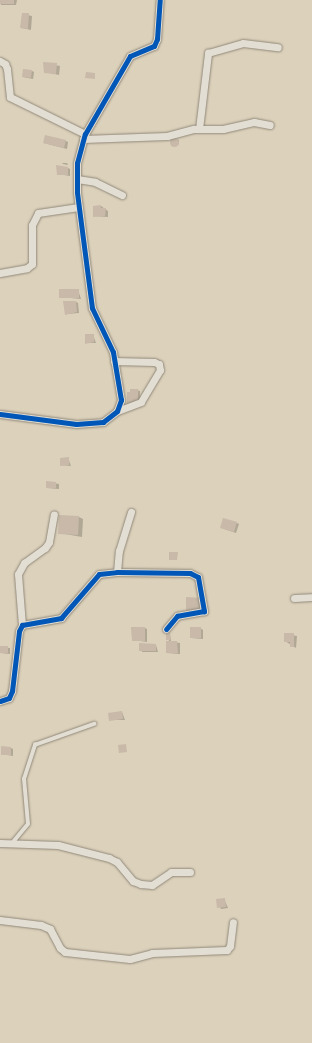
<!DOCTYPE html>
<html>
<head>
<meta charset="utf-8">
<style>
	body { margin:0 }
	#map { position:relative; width:312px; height:1043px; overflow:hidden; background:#dcd1bb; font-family:"IM FELL DW Pica",serif }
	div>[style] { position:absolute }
	.shadow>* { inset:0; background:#0003 }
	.building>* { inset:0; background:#c8b9a8 }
	.round { border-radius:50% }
	.roads { filter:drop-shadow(0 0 1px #908879) drop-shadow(0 0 1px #908879) }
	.service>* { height:3.5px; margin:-1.75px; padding:0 1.75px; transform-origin:1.75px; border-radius:1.75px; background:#e3ded3 }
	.minor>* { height:7px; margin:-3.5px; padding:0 3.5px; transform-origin:3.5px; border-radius:3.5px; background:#e3ded3 }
	.cycleway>* { height:5px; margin:-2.5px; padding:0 2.5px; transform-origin:2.5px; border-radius:2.5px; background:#0057b8 }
	span { translate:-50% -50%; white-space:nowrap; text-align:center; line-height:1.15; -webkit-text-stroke:3.5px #f1e4ca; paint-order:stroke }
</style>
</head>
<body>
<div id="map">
	<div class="shadow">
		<i style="clip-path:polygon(0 0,17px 0,16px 5px,1px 5px)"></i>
		<i style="clip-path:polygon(22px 14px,32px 16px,31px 30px,22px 28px)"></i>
		<i style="clip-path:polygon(44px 63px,60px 66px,59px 75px,45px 72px)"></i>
		<i style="clip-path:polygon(32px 71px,34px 72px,33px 79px,23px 77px)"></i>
		<i style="clip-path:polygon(172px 138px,179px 140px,179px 144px,171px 146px)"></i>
		<i style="clip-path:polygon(66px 141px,68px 142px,67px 149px,44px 143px)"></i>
		<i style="clip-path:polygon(62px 163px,67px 163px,68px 165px,63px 164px)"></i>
		<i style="clip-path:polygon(68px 168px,70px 169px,70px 176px,58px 174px)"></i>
		<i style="clip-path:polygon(101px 206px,108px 211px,108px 217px,94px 216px,94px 207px)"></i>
		<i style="clip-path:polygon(78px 290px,81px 299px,60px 297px)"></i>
		<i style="clip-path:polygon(76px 302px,78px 303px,79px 313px,66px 314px)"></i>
		<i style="clip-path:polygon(93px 335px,96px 343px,86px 343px)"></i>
		<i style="clip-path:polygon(137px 390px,140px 391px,140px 402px,136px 402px)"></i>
		<i style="clip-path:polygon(68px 458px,71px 466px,61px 465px)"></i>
		<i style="clip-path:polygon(47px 482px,59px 484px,59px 489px,47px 488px)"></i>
		<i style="clip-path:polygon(79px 517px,83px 519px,82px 537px,59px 533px)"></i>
		<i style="clip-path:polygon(237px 523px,239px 524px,236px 533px,224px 529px)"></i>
		<i style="clip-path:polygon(145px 628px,147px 629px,147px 642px,133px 640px)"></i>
		<i style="clip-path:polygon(200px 628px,203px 630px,203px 639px,191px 638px)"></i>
		<i style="clip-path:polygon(170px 633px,171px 642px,180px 643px,180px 654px,167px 653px)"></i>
		<i style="clip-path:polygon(285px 634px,297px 636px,296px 648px,285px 641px)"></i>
		<i style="clip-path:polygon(140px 644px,156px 645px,158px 652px,142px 652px)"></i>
		<i style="clip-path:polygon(0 647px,10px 648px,10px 654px,0 653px)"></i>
		<i style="clip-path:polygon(122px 712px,125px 720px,110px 720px)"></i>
		<i style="clip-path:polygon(11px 748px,13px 749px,13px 756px,2px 754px)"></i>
		<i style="clip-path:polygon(224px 899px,228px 908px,221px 909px,217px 900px)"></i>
	</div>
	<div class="building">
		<i style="clip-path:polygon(0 0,14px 0,14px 4px,0 4px)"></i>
		<i style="clip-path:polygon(22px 13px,29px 13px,28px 29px,20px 28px)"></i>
		<i style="clip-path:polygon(43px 62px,57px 63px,56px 74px,44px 73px)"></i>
		<i style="clip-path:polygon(23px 69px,32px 70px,31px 78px,22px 77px)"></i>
		<i style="clip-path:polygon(86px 72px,95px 73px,95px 79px,85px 78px)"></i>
		<i style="clip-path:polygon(45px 135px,66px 140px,64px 148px,43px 143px)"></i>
		<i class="round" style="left:169.5px;top:137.5px;width:9px;height:9px"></i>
		<i style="clip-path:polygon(56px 165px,68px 167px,68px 175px,57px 175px)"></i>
		<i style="clip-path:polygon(101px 205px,101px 208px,106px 208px,105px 216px,93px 217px,93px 206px)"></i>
		<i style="clip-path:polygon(59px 289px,79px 289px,79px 298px,59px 298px)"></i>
		<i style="clip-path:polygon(63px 301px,76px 301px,77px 312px,65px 315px)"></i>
		<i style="clip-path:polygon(85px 334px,94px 334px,94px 342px,85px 344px)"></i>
		<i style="clip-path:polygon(130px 389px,138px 389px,138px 401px,134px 401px,134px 404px,127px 404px,127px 392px,130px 392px)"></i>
		<i style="clip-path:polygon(69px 457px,69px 465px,60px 466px,60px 458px)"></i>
		<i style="clip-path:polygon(46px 481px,56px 482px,56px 488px,46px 488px)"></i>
		<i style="clip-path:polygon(59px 515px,79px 516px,78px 535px,58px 534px)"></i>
		<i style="clip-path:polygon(223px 518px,237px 522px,234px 532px,220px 528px)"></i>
		<i style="clip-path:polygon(169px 552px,178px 552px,177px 560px,169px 560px)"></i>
		<i style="clip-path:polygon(186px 597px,202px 598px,200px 612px,186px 612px)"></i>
		<i style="clip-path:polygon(131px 627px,145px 627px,145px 641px,132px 641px)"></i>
		<i style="clip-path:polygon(190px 627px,201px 627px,201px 638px,190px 638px)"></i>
		<i style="clip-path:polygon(166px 632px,170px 632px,170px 640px,166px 640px)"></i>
		<i style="clip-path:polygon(284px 633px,294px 633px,294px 647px,290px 647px,290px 642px,284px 642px)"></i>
		<i style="clip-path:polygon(166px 641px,177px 641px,178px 653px,166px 653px)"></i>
		<i style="clip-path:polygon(139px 643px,156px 644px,156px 651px,139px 651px)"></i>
		<i style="clip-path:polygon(0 646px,8px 646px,8px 653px,0 653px)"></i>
		<i style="clip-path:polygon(122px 711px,123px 719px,109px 721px,108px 713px)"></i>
		<i style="clip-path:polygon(126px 744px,127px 752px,119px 753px,118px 745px)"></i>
		<i style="clip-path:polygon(1px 746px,11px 747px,11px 755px,1px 755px)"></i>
		<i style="clip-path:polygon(225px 898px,226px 907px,217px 908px,216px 899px)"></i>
	</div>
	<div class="roads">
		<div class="service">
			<i style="left:13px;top:842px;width:23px;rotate:-50deg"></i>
			<i style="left:28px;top:824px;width:45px;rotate:-95.1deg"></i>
			<i style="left:24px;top:779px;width:36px;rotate:-72deg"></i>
			<i style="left:35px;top:745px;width:63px;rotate:-19.6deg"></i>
		</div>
		<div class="minor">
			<i style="left:0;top:61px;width:6px;rotate:31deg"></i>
			<i style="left:5px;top:64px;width:5px;rotate:68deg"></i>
			<i style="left:7px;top:69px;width:28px;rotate:84deg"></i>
			<i style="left:10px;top:97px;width:84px;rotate:26.3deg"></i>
			<i style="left:199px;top:129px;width:77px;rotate:-83.2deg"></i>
			<i style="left:208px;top:53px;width:36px;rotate:-16deg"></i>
			<i style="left:243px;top:43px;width:35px;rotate:7deg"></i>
			<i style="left:83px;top:139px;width:84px;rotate:-2deg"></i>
			<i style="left:167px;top:136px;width:28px;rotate:-15deg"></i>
			<i style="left:194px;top:129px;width:29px"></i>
			<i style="left:223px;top:129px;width:32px;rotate:-13deg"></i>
			<i style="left:254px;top:122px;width:16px;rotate:11deg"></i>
			<i style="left:77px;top:179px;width:18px;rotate:9deg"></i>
			<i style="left:95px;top:182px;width:30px;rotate:26deg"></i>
			<i style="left:0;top:273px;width:27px;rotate:-10deg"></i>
			<i style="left:27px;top:268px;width:6px;rotate:-39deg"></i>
			<i style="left:32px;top:264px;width:39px;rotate:-90deg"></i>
			<i style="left:32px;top:225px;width:13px;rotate:-63deg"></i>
			<i style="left:38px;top:213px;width:41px;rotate:-8.3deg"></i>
			<i style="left:114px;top:361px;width:40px;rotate:1.4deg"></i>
			<i style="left:154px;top:362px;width:5px;rotate:22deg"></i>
			<i style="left:159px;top:364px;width:6px;rotate:81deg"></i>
			<i style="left:160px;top:370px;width:37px;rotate:121deg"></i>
			<i style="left:141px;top:402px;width:26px;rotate:159deg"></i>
			<i style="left:0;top:414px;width:77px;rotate:7.5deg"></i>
			<i style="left:76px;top:424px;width:27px;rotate:-4deg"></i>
			<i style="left:103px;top:422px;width:18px;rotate:-38deg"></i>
			<i style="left:117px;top:411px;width:12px;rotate:-70deg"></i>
			<i style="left:121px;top:400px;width:49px;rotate:-99.5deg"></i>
			<i style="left:113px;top:352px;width:49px;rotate:-115.5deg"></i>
			<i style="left:92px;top:308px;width:117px;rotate:-97.4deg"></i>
			<i style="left:77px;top:192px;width:29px;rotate:-90deg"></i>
			<i style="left:77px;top:163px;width:30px;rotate:-75deg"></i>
			<i style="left:85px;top:134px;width:90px;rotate:-60deg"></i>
			<i style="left:130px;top:56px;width:26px;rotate:-23deg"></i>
			<i style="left:154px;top:46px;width:8px;rotate:-67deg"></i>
			<i style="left:157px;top:39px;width:39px;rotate:-86deg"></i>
			<i style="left:117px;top:572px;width:21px;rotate:-85deg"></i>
			<i style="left:119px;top:551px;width:41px;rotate:-72.9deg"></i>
			<i style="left:294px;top:598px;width:18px;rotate:-3deg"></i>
			<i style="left:22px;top:625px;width:51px;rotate:-94.5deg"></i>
			<i style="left:18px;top:574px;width:13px;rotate:-61deg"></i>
			<i style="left:24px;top:563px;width:26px;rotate:-36deg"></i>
			<i style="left:45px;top:548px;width:7px;rotate:-56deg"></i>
			<i style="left:49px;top:542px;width:28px;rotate:-80deg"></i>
			<i style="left:0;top:701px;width:9px;rotate:-18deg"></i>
			<i style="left:9px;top:698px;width:8px;rotate:-67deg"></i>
			<i style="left:12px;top:691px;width:60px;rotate:-83.3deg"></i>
			<i style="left:19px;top:631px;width:7px;rotate:-63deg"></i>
			<i style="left:22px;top:625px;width:40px;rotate:-10deg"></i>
			<i style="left:61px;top:618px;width:58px;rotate:-49.2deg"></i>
			<i style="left:99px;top:574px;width:18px;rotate:-6deg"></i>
			<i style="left:117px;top:572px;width:73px;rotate:0.8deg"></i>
			<i style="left:190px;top:573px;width:9px;rotate:27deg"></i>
			<i style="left:198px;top:577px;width:35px;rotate:80deg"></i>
			<i style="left:204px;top:611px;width:27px;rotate:170deg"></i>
			<i style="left:177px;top:616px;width:17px;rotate:130deg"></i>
			<i style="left:0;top:843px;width:58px;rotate:2deg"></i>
			<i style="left:58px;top:845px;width:53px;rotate:14.3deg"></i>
			<i style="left:109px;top:858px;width:9px;rotate:27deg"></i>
			<i style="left:117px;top:862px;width:25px;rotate:50deg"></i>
			<i style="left:133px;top:881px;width:9px;rotate:21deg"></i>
			<i style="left:141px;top:884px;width:11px;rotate:5deg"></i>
			<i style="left:152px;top:885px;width:23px;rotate:-34deg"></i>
			<i style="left:171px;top:872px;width:19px"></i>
			<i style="left:0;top:920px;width:41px;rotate:7deg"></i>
			<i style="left:41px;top:925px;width:10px;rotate:24deg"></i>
			<i style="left:50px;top:929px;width:21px;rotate:62deg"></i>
			<i style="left:60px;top:948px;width:6px;rotate:39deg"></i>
			<i style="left:65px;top:952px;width:65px;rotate:6.1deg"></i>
			<i style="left:130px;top:959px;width:23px;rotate:-15deg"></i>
			<i style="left:152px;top:953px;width:75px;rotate:-2.3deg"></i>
			<i style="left:227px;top:950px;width:5px;rotate:-53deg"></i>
			<i style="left:230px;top:946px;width:24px;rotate:-83deg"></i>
		</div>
	</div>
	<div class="cycleway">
		<i style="left:0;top:414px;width:77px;rotate:7.5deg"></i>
		<i style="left:76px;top:424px;width:27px;rotate:-4deg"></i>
		<i style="left:103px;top:422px;width:18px;rotate:-38deg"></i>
		<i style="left:117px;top:411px;width:12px;rotate:-70deg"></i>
		<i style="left:121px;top:400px;width:49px;rotate:-99.5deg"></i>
		<i style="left:113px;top:352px;width:49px;rotate:-115.5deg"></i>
		<i style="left:92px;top:308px;width:117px;rotate:-97.4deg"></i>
		<i style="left:77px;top:192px;width:29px;rotate:-90deg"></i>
		<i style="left:77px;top:163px;width:30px;rotate:-75deg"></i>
		<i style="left:85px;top:134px;width:90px;rotate:-60deg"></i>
		<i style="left:130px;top:56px;width:26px;rotate:-23deg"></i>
		<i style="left:154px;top:46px;width:8px;rotate:-67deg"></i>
		<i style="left:157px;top:39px;width:39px;rotate:-86deg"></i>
		<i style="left:0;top:701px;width:9px;rotate:-18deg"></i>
		<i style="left:9px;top:698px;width:8px;rotate:-67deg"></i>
		<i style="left:12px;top:691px;width:60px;rotate:-83.3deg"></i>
		<i style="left:19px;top:631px;width:7px;rotate:-63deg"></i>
		<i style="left:22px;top:625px;width:40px;rotate:-10deg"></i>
		<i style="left:61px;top:618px;width:58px;rotate:-49.2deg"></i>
		<i style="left:99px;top:574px;width:18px;rotate:-6deg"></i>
		<i style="left:117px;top:572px;width:73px;rotate:0.8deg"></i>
		<i style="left:190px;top:573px;width:9px;rotate:27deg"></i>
		<i style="left:198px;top:577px;width:35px;rotate:80deg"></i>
		<i style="left:204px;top:611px;width:27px;rotate:170deg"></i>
		<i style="left:177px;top:616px;width:17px;rotate:130deg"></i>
	</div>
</div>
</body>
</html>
